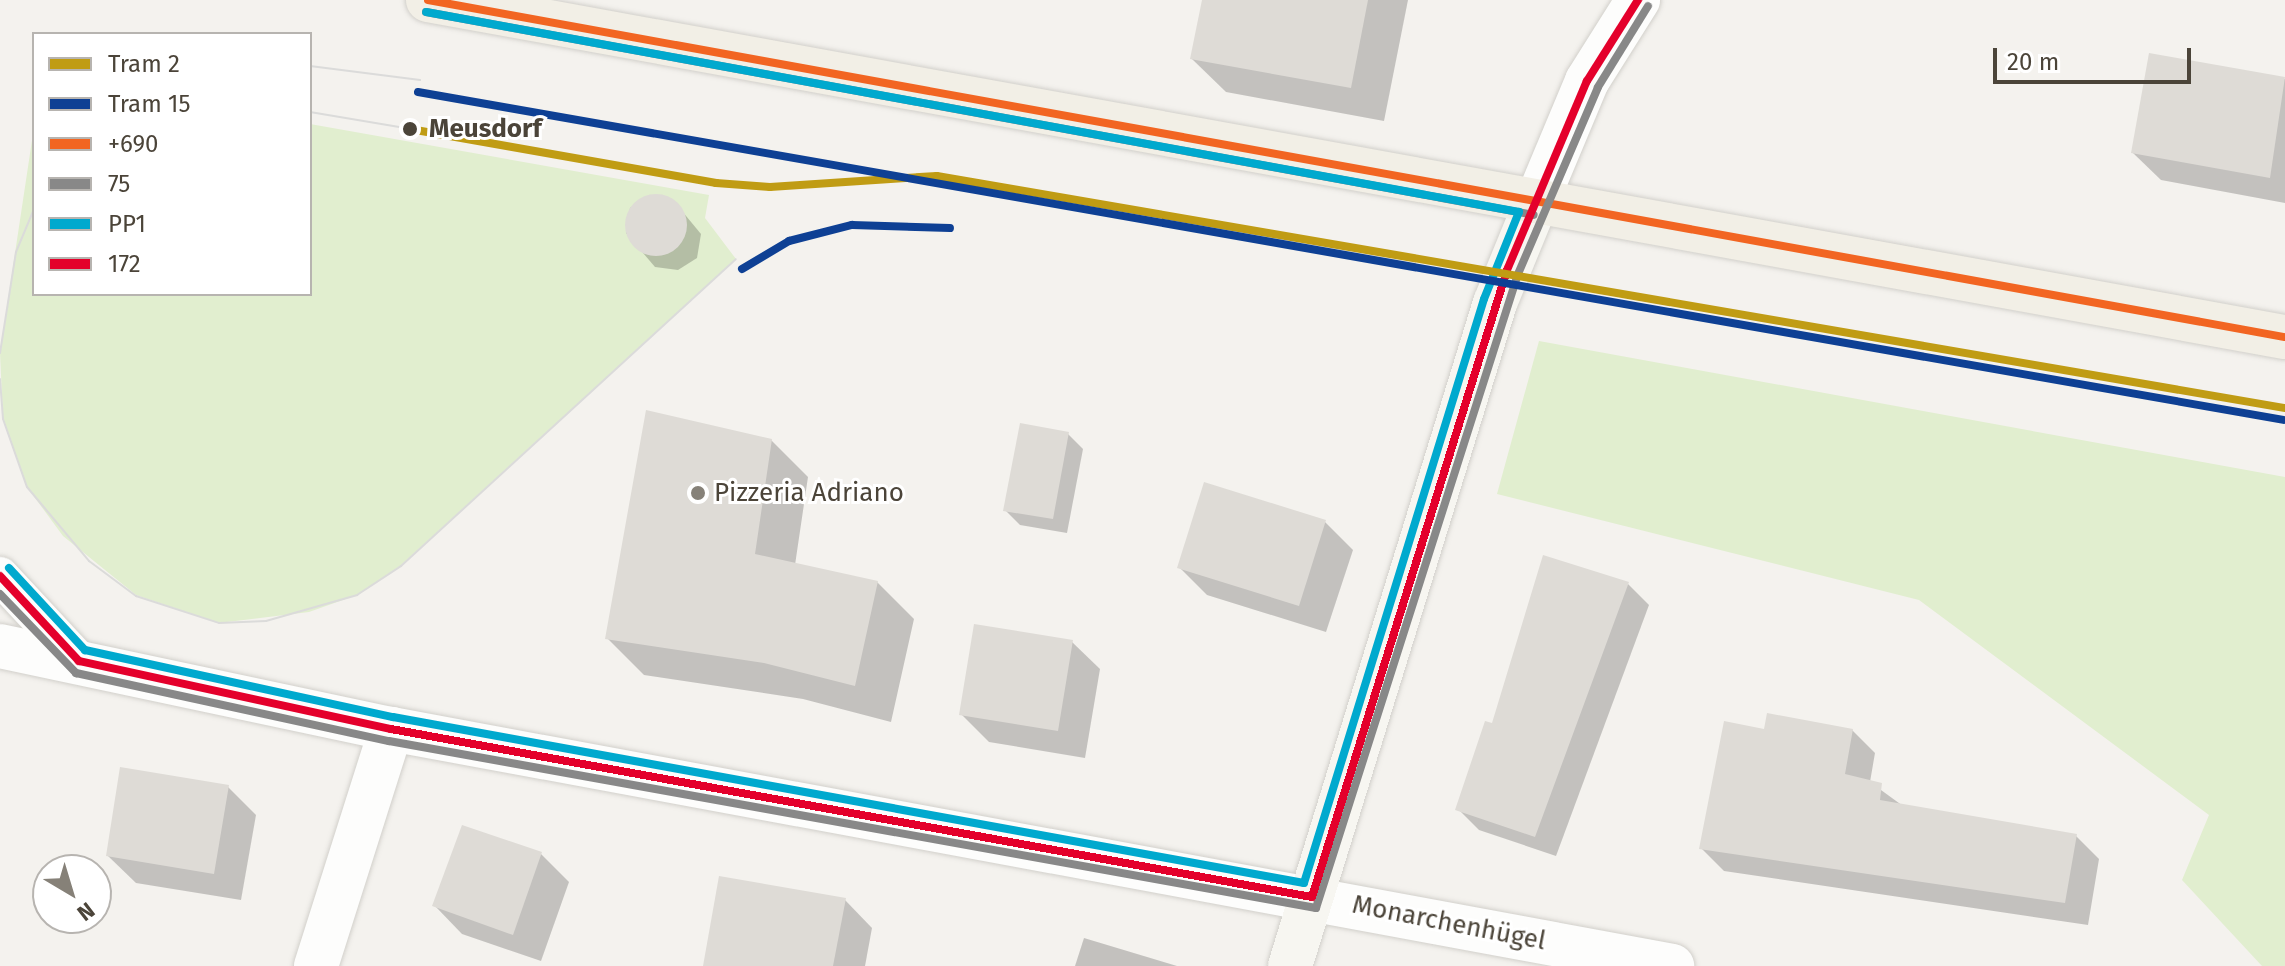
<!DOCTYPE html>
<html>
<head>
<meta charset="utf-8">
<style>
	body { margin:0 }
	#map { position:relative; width:2285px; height:966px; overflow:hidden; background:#f4f2ee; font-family:"Fira Sans",sans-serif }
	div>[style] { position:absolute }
	.green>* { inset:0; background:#e1eecf }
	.shadow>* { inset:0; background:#0003 }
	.building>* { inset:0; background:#dedbd6 }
	.round { border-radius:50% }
	.roads { filter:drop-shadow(0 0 2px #d2d0cb) drop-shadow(0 0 2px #d2d0cb) }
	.lane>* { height:38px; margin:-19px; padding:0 19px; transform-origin:19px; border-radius:19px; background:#fdfdfc }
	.street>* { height:44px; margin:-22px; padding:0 22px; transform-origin:22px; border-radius:22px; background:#fdfdfc }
	.secondary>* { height:44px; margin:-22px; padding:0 22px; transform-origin:22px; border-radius:22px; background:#f7f6f1 }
	.primary>* { height:44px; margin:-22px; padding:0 22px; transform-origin:22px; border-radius:22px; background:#f2efe6 }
	.tram>* { height:2px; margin:-1px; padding:0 1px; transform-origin:1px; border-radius:1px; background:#dbdbda }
	.bus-1>* { height:8px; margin:-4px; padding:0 4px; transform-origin:4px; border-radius:4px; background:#f26522 }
	.bus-2>* { height:8px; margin:-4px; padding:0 4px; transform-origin:4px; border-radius:4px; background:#888 }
	.bus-3>* { height:8px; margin:-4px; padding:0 4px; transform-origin:4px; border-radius:4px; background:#00a9ce }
	.bus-4>* { height:8px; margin:-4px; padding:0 4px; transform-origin:4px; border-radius:4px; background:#e4002b }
	.tram-1>* { height:8px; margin:-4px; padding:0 4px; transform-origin:4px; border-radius:4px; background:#c09c14 }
	.tram-2>* { height:8px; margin:-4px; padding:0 4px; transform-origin:4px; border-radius:4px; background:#0e4094 }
	.dots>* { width:22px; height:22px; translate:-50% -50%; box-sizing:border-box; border:4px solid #fff; border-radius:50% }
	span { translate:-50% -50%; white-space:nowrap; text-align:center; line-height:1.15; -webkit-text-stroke:6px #fff; paint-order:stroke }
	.stop-label { font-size:26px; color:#4b4439; font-weight:700 }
	.left { translate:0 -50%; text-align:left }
	.poi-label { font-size:26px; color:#4b4439 }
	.street-label { font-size:26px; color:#4b4439 }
	.legend { position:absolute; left:32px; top:32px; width:280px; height:264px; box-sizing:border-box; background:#fff; border:2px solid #b7b4b0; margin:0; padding:10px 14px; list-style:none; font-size:24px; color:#4b4439 }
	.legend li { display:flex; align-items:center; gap:16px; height:40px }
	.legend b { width:40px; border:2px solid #b7b4b0 }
	.north { position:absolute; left:32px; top:854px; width:80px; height:80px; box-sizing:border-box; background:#fff; border:2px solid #b7b4b0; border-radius:50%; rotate:142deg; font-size:22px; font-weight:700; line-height:32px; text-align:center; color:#4b4439 }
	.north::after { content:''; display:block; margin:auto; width:28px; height:36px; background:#868178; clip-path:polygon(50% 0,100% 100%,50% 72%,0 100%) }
	.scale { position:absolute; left:1993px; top:48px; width:198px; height:36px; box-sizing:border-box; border:4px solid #4b4439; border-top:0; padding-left:10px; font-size:24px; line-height:28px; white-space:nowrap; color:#4b4439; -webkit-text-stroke:6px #fff; paint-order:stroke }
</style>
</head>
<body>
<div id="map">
	<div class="green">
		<i style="clip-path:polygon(310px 124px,709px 195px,705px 218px,736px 259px,400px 566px,357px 595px,309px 612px,219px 623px,136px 595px,63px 536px,27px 487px,3px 419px,0 353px,34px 127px,34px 294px,310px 294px)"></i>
		<i style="clip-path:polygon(1539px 341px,2285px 477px,2285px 966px,2262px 966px,2182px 880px,2209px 815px,1919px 600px,1497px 494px)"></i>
	</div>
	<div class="shadow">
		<i style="clip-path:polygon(1204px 0,1408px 0,1384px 121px,1226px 92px,1192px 59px)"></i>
		<i style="clip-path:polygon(2151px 55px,2285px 79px,2285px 203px,2161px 180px,2133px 153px)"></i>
		<i style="clip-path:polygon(650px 195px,672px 199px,701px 234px,697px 258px,678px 270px,655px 267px,626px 233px,630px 208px)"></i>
		<i style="clip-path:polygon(1068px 434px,1083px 449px,1067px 533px,1020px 525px,1005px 510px)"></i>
		<i style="clip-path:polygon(771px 440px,808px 477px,795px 565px,877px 582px,914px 619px,891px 722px,803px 699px,644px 675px,607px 638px)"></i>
		<i style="clip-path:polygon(1325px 522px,1353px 550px,1326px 632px,1207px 595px,1180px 568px)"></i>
		<i style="clip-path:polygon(1628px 584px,1649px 605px,1556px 856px,1479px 830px,1458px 809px,1493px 726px)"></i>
		<i style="clip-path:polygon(1072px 642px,1100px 669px,1085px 758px,989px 742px,961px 714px)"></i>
		<i style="clip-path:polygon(1852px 730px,1875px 753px,1870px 782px,1903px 806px,2076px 836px,2099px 859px,2088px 925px,1724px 871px,1701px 848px,1765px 731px)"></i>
		<i style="clip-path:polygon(228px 787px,256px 815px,241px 900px,136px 883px,108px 856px)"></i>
		<i style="clip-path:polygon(541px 854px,569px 882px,541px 961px,462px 934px,435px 906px)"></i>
		<i style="clip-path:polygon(845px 900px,872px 928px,865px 966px,705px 966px)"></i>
		<i style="clip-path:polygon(1084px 938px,1177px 966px,1075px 966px)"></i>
	</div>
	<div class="building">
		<i style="clip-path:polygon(1202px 0,1368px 0,1351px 88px,1190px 59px)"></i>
		<i style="clip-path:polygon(2149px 53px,2285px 77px,2270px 178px,2131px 153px)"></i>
		<i class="round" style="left:625px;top:194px;width:62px;height:62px"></i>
		<i style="clip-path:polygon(646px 410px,772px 439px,755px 554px,878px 581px,855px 686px,764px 663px,605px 639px)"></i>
		<i style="clip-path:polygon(1020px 423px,1069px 432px,1053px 519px,1003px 511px)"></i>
		<i style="clip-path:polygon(1204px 482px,1326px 520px,1299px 606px,1177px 568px)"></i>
		<i style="clip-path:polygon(1543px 555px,1629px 582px,1535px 837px,1455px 810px,1485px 721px,1492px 723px)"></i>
		<i style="clip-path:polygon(974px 624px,1073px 640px,1058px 731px,959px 715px)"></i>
		<i style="clip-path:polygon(1767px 713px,1853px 729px,1845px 774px,1882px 783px,1880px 800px,2077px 834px,2065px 903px,1699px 849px,1724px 721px,1764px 729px)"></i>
		<i style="clip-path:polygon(120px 767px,229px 785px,214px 874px,106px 856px)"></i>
		<i style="clip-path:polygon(462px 825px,542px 852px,513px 935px,432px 906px)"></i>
		<i style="clip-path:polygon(719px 876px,846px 898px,833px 966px,703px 966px)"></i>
	</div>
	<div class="roads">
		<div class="lane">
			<i style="left:0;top:576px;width:116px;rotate:47.1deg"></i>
		</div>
		<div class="street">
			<i style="left:1536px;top:203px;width:132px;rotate:-67.3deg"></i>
			<i style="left:1587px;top:81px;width:96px;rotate:-57.8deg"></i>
			<i style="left:0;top:646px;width:400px;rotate:12deg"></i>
			<i style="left:391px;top:729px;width:1303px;rotate:10.48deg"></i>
			<i style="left:316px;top:966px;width:249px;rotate:-72.4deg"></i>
		</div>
		<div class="secondary">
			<i style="left:1290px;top:966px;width:694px;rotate:-72.82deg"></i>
			<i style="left:1495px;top:303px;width:108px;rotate:-67.7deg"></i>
		</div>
		<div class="primary">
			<i style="left:428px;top:0;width:1887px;rotate:10.29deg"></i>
		</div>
	</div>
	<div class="tram">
		<i style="left:310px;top:66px;width:111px;rotate:7.3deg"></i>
		<i style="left:310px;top:112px;width:101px;rotate:9.6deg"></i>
		<i style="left:0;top:353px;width:102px;rotate:-81deg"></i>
		<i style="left:16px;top:252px;width:47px;rotate:-67.3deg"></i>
		<i style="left:0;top:379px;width:40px;rotate:85.7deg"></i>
		<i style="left:3px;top:419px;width:72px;rotate:70.6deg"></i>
		<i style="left:27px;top:487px;width:97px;rotate:50deg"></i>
		<i style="left:89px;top:561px;width:59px;rotate:36.7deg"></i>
		<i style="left:136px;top:596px;width:87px;rotate:18deg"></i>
		<i style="left:219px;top:623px;width:47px;rotate:-2.4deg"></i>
		<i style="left:266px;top:621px;width:95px;rotate:-15.9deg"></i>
		<i style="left:357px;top:595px;width:53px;rotate:-33.4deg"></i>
		<i style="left:401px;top:566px;width:454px;rotate:-42.5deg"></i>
	</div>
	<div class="bus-1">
		<i style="left:428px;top:0;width:1887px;rotate:10.29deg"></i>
	</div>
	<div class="bus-2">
		<i style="left:426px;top:12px;width:1126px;rotate:10.38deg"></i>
		<i style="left:0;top:594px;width:110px;rotate:46.1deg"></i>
		<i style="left:76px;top:673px;width:320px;rotate:12.3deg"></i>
		<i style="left:389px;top:741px;width:942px;rotate:10.21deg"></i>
		<i style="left:1316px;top:908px;width:665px;rotate:-72.33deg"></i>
		<i style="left:1518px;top:274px;width:203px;rotate:-66.8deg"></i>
		<i style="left:1598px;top:87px;width:95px;rotate:-58.3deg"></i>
	</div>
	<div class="bus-3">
		<i style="left:9px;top:568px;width:112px;rotate:47.2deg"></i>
		<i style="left:85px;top:650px;width:315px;rotate:12.3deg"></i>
		<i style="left:393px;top:717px;width:926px;rotate:10.33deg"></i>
		<i style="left:1304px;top:883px;width:611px;rotate:-72.87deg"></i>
		<i style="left:1484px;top:299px;width:94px;rotate:-68.1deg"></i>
		<i style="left:1519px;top:212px;width:1111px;rotate:-169.63deg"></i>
	</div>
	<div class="bus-4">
		<i style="left:0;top:576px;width:116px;rotate:47.1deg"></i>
		<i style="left:79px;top:661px;width:319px;rotate:12.3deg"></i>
		<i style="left:391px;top:729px;width:936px;rotate:10.34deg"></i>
		<i style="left:1312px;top:897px;width:657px;rotate:-72.72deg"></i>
		<i style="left:1507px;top:270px;width:205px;rotate:-67.1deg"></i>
		<i style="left:1587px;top:81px;width:96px;rotate:-57.8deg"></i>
	</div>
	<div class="tram-1">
		<i style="left:410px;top:129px;width:311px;rotate:10deg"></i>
		<i style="left:716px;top:183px;width:54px;rotate:4.2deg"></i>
		<i style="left:770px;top:187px;width:167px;rotate:-3.8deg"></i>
		<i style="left:937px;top:176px;width:1368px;rotate:9.77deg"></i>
	</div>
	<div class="tram-2">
		<i style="left:418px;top:92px;width:1894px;rotate:9.97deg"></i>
		<i style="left:742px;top:269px;width:55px;rotate:-30.8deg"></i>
		<i style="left:789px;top:241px;width:65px;rotate:-14.3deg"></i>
		<i style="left:852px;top:225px;width:98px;rotate:1.8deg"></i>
	</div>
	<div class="dots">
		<i style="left:410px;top:129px;background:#4b4439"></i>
		<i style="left:698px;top:493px;background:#868178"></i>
	</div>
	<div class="stop-label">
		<span class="left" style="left:429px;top:129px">Meusdorf</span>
	</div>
	<div class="poi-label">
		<span class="left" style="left:714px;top:493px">Pizzeria Adriano</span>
	</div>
	<div class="street-label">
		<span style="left:1449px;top:923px;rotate:11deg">Monarchenhügel</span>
	</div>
	<ul class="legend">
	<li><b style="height:10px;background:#c09c14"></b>Tram 2</li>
	<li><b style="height:10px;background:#0e4094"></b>Tram 15</li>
	<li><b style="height:10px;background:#f26522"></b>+690</li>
	<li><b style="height:10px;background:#888"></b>75</li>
	<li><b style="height:10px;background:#00a9ce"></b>PP1</li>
	<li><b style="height:10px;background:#e4002b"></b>172</li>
	</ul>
	<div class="north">N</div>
	<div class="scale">20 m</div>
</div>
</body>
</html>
